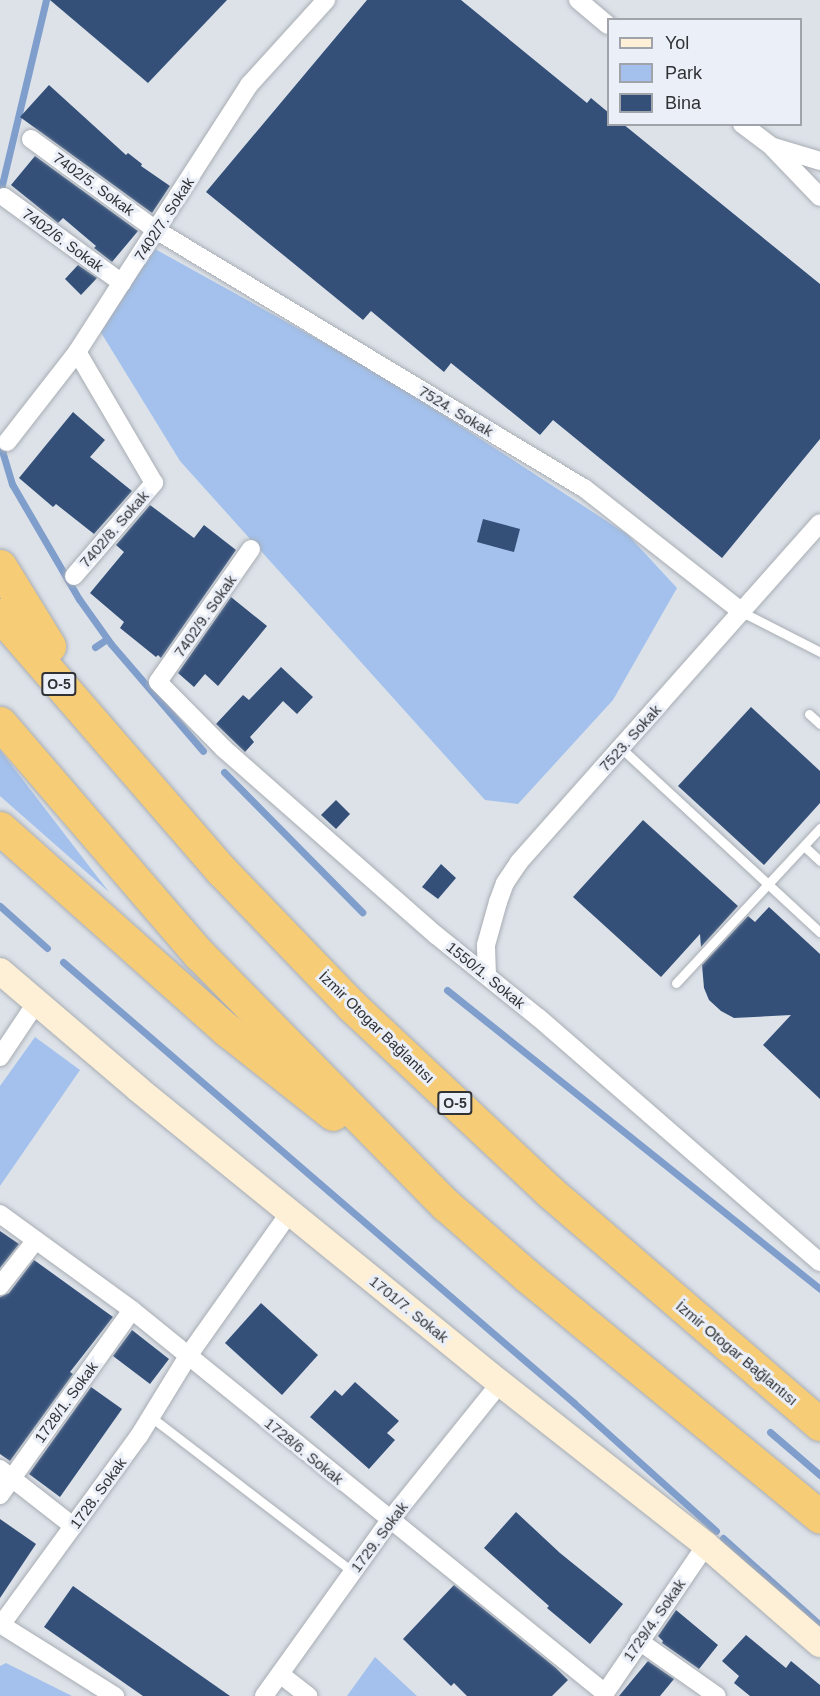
<!DOCTYPE html>
<html>
<head>
<meta charset="utf-8">
<style>
	body { margin:0 }
	#map { position:relative; width:820px; height:1696px; overflow:hidden; background:#dde2e9; font-family:Arial,sans-serif }
	div>[style] { position:absolute }
	.green>* { inset:0; background:#a3c1ec }
	.stream>* { height:7px; margin:-3.5px; padding:0 3.5px; transform-origin:3.5px; border-radius:3.5px; background:#7f9ecc }
	.building>* { inset:0; background:#345079 }
	.roads { filter:drop-shadow(0 0 2px #a8adb4) drop-shadow(0 0 2px #a8adb4) }
	.lane>* { height:9px; margin:-4.5px; padding:0 4.5px; transform-origin:4.5px; border-radius:4.5px; background:#fff }
	.street>* { height:18px; margin:-9px; padding:0 9px; transform-origin:9px; border-radius:9px; background:#fff }
	.secondary>* { height:26px; margin:-13px; padding:0 13px; transform-origin:13px; border-radius:13px; background:#fdf0d6 }
	.highway>* { height:33px; margin:-16.5px; padding:0 16.5px; transform-origin:16.5px; border-radius:16.5px; background:#f7cc77 }
	span { translate:-50% -50%; white-space:nowrap; text-align:center; line-height:1.15; -webkit-text-stroke:6px #ebeff7; paint-order:stroke }
	.shield-label span { padding:2px 4px; background:#ebeff7; border:2px solid; border-radius:4px; -webkit-text-stroke-width:0 }
	.shield-label { font-size:14px; color:#303235; font-weight:700 }
	.street-label { font-size:15px; color:#303235 }
	.legend { position:absolute; left:607px; top:18px; width:195px; height:108px; box-sizing:border-box; background:#ebeff7; border:2px solid #a0a3a9; margin:0; padding:8px 10px; list-style:none; font-size:18px; color:#303235 }
	.legend li { display:flex; align-items:center; gap:12px; height:30px }
	.legend b { width:30px; border:2px solid #a0a3a9 }
</style>
</head>
<body>
<div id="map">
	<div class="green">
		<i style="clip-path:polygon(155px 249px,375px 371px,493px 447px,628px 535px,677px 588px,613px 700px,518px 804px,485px 800px,180px 461px,100px 331px)"></i>
		<i style="clip-path:polygon(0 750px,109px 892px,0 796px)"></i>
		<i style="clip-path:polygon(35px 1037px,80px 1070px,0 1186px,0 1086px)"></i>
		<i style="clip-path:polygon(375px 1657px,417px 1696px,347px 1696px)"></i>
		<i style="clip-path:polygon(6px 1663px,72px 1696px,0 1696px,0 1666px)"></i>
	</div>
	<div class="stream">
		<i style="left:0;top:193px;width:198px;rotate:-76.6deg"></i>
		<i style="left:0;top:444px;width:42px;rotate:73.3deg"></i>
		<i style="left:12px;top:484px;width:133px;rotate:59.8deg"></i>
		<i style="left:79px;top:599px;width:55px;rotate:54.6deg"></i>
		<i style="left:111px;top:644px;width:141px;rotate:49.3deg"></i>
		<i style="left:95px;top:647px;width:14px;rotate:-34deg"></i>
		<i style="left:224px;top:772px;width:197px;rotate:45.4deg"></i>
		<i style="left:0;top:906px;width:63px;rotate:41.8deg"></i>
		<i style="left:63px;top:962px;width:675px;rotate:40.79deg"></i>
		<i style="left:574px;top:1403px;width:191px;rotate:42deg"></i>
		<i style="left:447px;top:990px;width:478px;rotate:38.7deg"></i>
		<i style="left:770px;top:1432px;width:66px;rotate:40.7deg"></i>
		<i style="left:723px;top:1538px;width:130px;rotate:41.9deg"></i>
	</div>
	<div class="building">
		<i style="clip-path:polygon(50px 0,227px 0,148px 83px)"></i>
		<i style="clip-path:polygon(367px 0,461px 0,587px 103px,591px 98px,609px 113px,609px 124px,623px 124px,820px 284px,820px 439px,722px 558px,553px 420px,540px 435px,451px 363px,444px 372px,371px 311px,363px 320px,206px 192px)"></i>
		<i style="clip-path:polygon(49px 85px,126px 155px,128px 153px,142px 164px,141px 166px,170px 186px,152px 213px,20px 117px)"></i>
		<i style="clip-path:polygon(35px 156px,138px 231px,112px 262px,94px 248px,96px 246px,63px 218px,58px 223px,11px 185px)"></i>
		<i style="clip-path:polygon(78px 265px,97px 278px,81px 295px,65px 279px)"></i>
		<i style="clip-path:polygon(73px 412px,105px 440px,90px 457px,132px 491px,94px 534px,56px 504px,53px 507px,19px 478px)"></i>
		<i style="clip-path:polygon(150px 505px,194px 538px,204px 525px,236px 550px,161px 658px,158px 655px,156px 657px,120px 628px,124px 622px,90px 593px,124px 552px,116px 545px)"></i>
		<i style="clip-path:polygon(483px 519px,520px 529px,514px 552px,477px 542px)"></i>
		<i style="clip-path:polygon(231px 597px,267px 626px,218px 686px,205px 674px,194px 687px,178px 673px)"></i>
		<i style="clip-path:polygon(281px 667px,313px 697px,297px 714px,283px 701px,250px 737px,254px 742px,245px 752px,216px 724px,243px 695px,249px 700px)"></i>
		<i style="clip-path:polygon(751px 707px,820px 771px,820px 803px,764px 865px,678px 786px)"></i>
		<i style="clip-path:polygon(336px 800px,350px 814px,336px 829px,321px 815px)"></i>
		<i style="clip-path:polygon(643px 820px,738px 906px,701px 947px,700px 934px,661px 977px,573px 897px)"></i>
		<i style="clip-path:polygon(441px 864px,456px 878px,438px 899px,422px 887px)"></i>
		<i style="clip-path:polygon(769px 907px,820px 954px,820px 1099px,763px 1045px,791px 1015px,734px 1018px,721px 1011px,709px 1000px,704px 988px,702px 965px,748px 916px,755px 922px)"></i>
		<i style="clip-path:polygon(0 1231px,19px 1244px,0 1268px)"></i>
		<i style="clip-path:polygon(34px 1260px,113px 1317px,70px 1372px,73px 1374px,10px 1461px,0 1454px,0 1297px,9px 1293px)"></i>
		<i style="clip-path:polygon(261px 1303px,318px 1355px,282px 1395px,225px 1343px)"></i>
		<i style="clip-path:polygon(132px 1330px,169px 1359px,150px 1384px,113px 1356px)"></i>
		<i style="clip-path:polygon(355px 1382px,399px 1421px,387px 1433px,395px 1440px,369px 1469px,310px 1417px,335px 1390px,342px 1396px)"></i>
		<i style="clip-path:polygon(91px 1387px,122px 1409px,60px 1497px,29px 1474px)"></i>
		<i style="clip-path:polygon(516px 1512px,560px 1553px,623px 1604px,590px 1644px,547px 1608px,549px 1606px,484px 1548px)"></i>
		<i style="clip-path:polygon(0 1519px,36px 1544px,0 1598px)"></i>
		<i style="clip-path:polygon(454px 1585px,556px 1668px,568px 1680px,552px 1696px,467px 1696px,454px 1683px,451px 1686px,403px 1639px)"></i>
		<i style="clip-path:polygon(73px 1586px,230px 1696px,143px 1696px,44px 1627px)"></i>
		<i style="clip-path:polygon(676px 1610px,718px 1645px,699px 1669px,662px 1643px,663px 1641px,658px 1636px)"></i>
		<i style="clip-path:polygon(746px 1635px,786px 1668px,791px 1661px,820px 1685px,820px 1696px,750px 1696px,734px 1683px,739px 1676px,722px 1661px)"></i>
		<i style="clip-path:polygon(648px 1661px,674px 1679px,660px 1696px,619px 1696px)"></i>
	</div>
	<div class="roads">
		<div class="lane">
			<i style="left:742px;top:612px;width:88px;rotate:27.1deg"></i>
			<i style="left:809px;top:714px;width:15px;rotate:42deg"></i>
			<i style="left:621px;top:748px;width:271px;rotate:42.8deg"></i>
			<i style="left:804px;top:846px;width:22px;rotate:43deg"></i>
			<i style="left:676px;top:983px;width:212px;rotate:-47.1deg"></i>
			<i style="left:151px;top:1417px;width:255px;rotate:37.5deg"></i>
		</div>
		<div class="street">
			<i style="left:578px;top:0;width:39px;rotate:40deg"></i>
			<i style="left:742px;top:124px;width:38px;rotate:37deg"></i>
			<i style="left:772px;top:147px;width:69px;rotate:46.2deg"></i>
			<i style="left:31px;top:139px;width:155px;rotate:36.1deg"></i>
			<i style="left:156px;top:230px;width:500px;rotate:31.1deg"></i>
			<i style="left:584px;top:488px;width:201px;rotate:38.1deg"></i>
			<i style="left:774px;top:147px;width:48px;rotate:16.9deg"></i>
			<i style="left:4px;top:197px;width:146px;rotate:36.1deg"></i>
			<i style="left:7px;top:442px;width:114px;rotate:-52.1deg"></i>
			<i style="left:77px;top:352px;width:318px;rotate:-57.2deg"></i>
			<i style="left:249px;top:85px;width:115px;rotate:-47.8deg"></i>
			<i style="left:251px;top:549px;width:162px;rotate:125deg"></i>
			<i style="left:158px;top:682px;width:94px;rotate:45.4deg"></i>
			<i style="left:224px;top:749px;width:282px;rotate:41.3deg"></i>
			<i style="left:436px;top:935px;width:132px;rotate:38.9deg"></i>
			<i style="left:539px;top:1018px;width:372px;rotate:41deg"></i>
			<i style="left:74px;top:576px;width:123px;rotate:-49.3deg"></i>
			<i style="left:154px;top:483px;width:152px;rotate:-120.4deg"></i>
			<i style="left:487px;top:976px;width:31px;rotate:-92deg"></i>
			<i style="left:486px;top:945px;width:45px;rotate:-74.4deg"></i>
			<i style="left:498px;top:902px;width:20px;rotate:-70deg"></i>
			<i style="left:505px;top:883px;width:25px;rotate:-56deg"></i>
			<i style="left:519px;top:862px;width:453px;rotate:-48.4deg"></i>
			<i style="left:0;top:1057px;width:65px;rotate:-56.3deg"></i>
			<i style="left:0;top:1214px;width:163px;rotate:36deg"></i>
			<i style="left:132px;top:1310px;width:609px;rotate:39deg"></i>
			<i style="left:0;top:1286px;width:58px;rotate:-52deg"></i>
			<i style="left:0;top:1469px;width:93px;rotate:38deg"></i>
			<i style="left:0;top:1495px;width:227px;rotate:-54.5deg"></i>
			<i style="left:0;top:1624px;width:136px;rotate:32.1deg"></i>
			<i style="left:1px;top:1625px;width:234px;rotate:-53.9deg"></i>
			<i style="left:139px;top:1436px;width:94px;rotate:-58.5deg"></i>
			<i style="left:188px;top:1356px;width:176px;rotate:-54.7deg"></i>
			<i style="left:639px;top:1641px;width:95px;rotate:35.2deg"></i>
			<i style="left:280px;top:1674px;width:36px;rotate:38deg"></i>
			<i style="left:264px;top:1696px;width:216px;rotate:-54.4deg"></i>
			<i style="left:390px;top:1520px;width:176px;rotate:-51.2deg"></i>
			<i style="left:603px;top:1696px;width:183px;rotate:-55.7deg"></i>
		</div>
		<div class="secondary">
			<i style="left:0;top:971px;width:182px;rotate:40.5deg"></i>
			<i style="left:138px;top:1089px;width:466px;rotate:39.1deg"></i>
			<i style="left:500px;top:1383px;width:262px;rotate:38.2deg"></i>
			<i style="left:706px;top:1545px;width:151px;rotate:41deg"></i>
		</div>
		<div class="highway">
			<i style="left:0;top:566px;width:94px;rotate:58.5deg"></i>
			<i style="left:0;top:615px;width:339px;rotate:49.1deg"></i>
			<i style="left:222px;top:871px;width:187px;rotate:46.1deg"></i>
			<i style="left:352px;top:1006px;width:272px;rotate:43.2deg"></i>
			<i style="left:550px;top:1192px;width:356px;rotate:40.7deg"></i>
			<i style="left:0;top:723px;width:305px;rotate:49.3deg"></i>
			<i style="left:199px;top:954px;width:352px;rotate:45.5deg"></i>
			<i style="left:446px;top:1205px;width:108px;rotate:41.2deg"></i>
			<i style="left:527px;top:1276px;width:379px;rotate:39.4deg"></i>
			<i style="left:0;top:828px;width:304px;rotate:41.7deg"></i>
			<i style="left:227px;top:1030px;width:135px;rotate:38.4deg"></i>
		</div>
	</div>
	<div class="shield-label">
		<span style="left:59px;top:684px">O-5</span>
		<span style="left:455px;top:1103px">O-5</span>
	</div>
	<div class="street-label">
		<span style="left:94px;top:184px;rotate:36deg">7402/5. Sokak</span>
		<span style="left:164px;top:219px;rotate:-57deg">7402/7. Sokak</span>
		<span style="left:63px;top:240px;rotate:36deg">7402/6. Sokak</span>
		<span style="left:456px;top:411px;rotate:31deg">7524. Sokak</span>
		<span style="left:114px;top:529px;rotate:-49deg">7402/8. Sokak</span>
		<span style="left:205px;top:616px;rotate:-55deg">7402/9. Sokak</span>
		<span style="left:630px;top:738px;rotate:-48deg">7523. Sokak</span>
		<span style="left:486px;top:975px;rotate:39deg">1550/1. Sokak</span>
		<span style="left:377px;top:1027px;rotate:44deg">İzmir Otogar Bağlantısı</span>
		<span style="left:409px;top:1309px;rotate:39deg">1701/7. Sokak</span>
		<span style="left:737px;top:1353px;rotate:40deg">İzmir Otogar Bağlantısı</span>
		<span style="left:66px;top:1402px;rotate:-54deg">1728/1. Sokak</span>
		<span style="left:304px;top:1451px;rotate:39deg">1728/6. Sokak</span>
		<span style="left:98px;top:1493px;rotate:-54deg">1728. Sokak</span>
		<span style="left:379px;top:1537px;rotate:-53deg">1729. Sokak</span>
		<span style="left:654px;top:1620px;rotate:-55deg">1729/4. Sokak</span>
	</div>
	<ul class="legend">
	<li><b style="height:8px;background:#fdf0d6"></b>Yol</li>
	<li><b style="height:16px;background:#a3c1ec"></b>Park</li>
	<li><b style="height:16px;background:#345079"></b>Bina</li>
	</ul>
</div>
</body>
</html>
